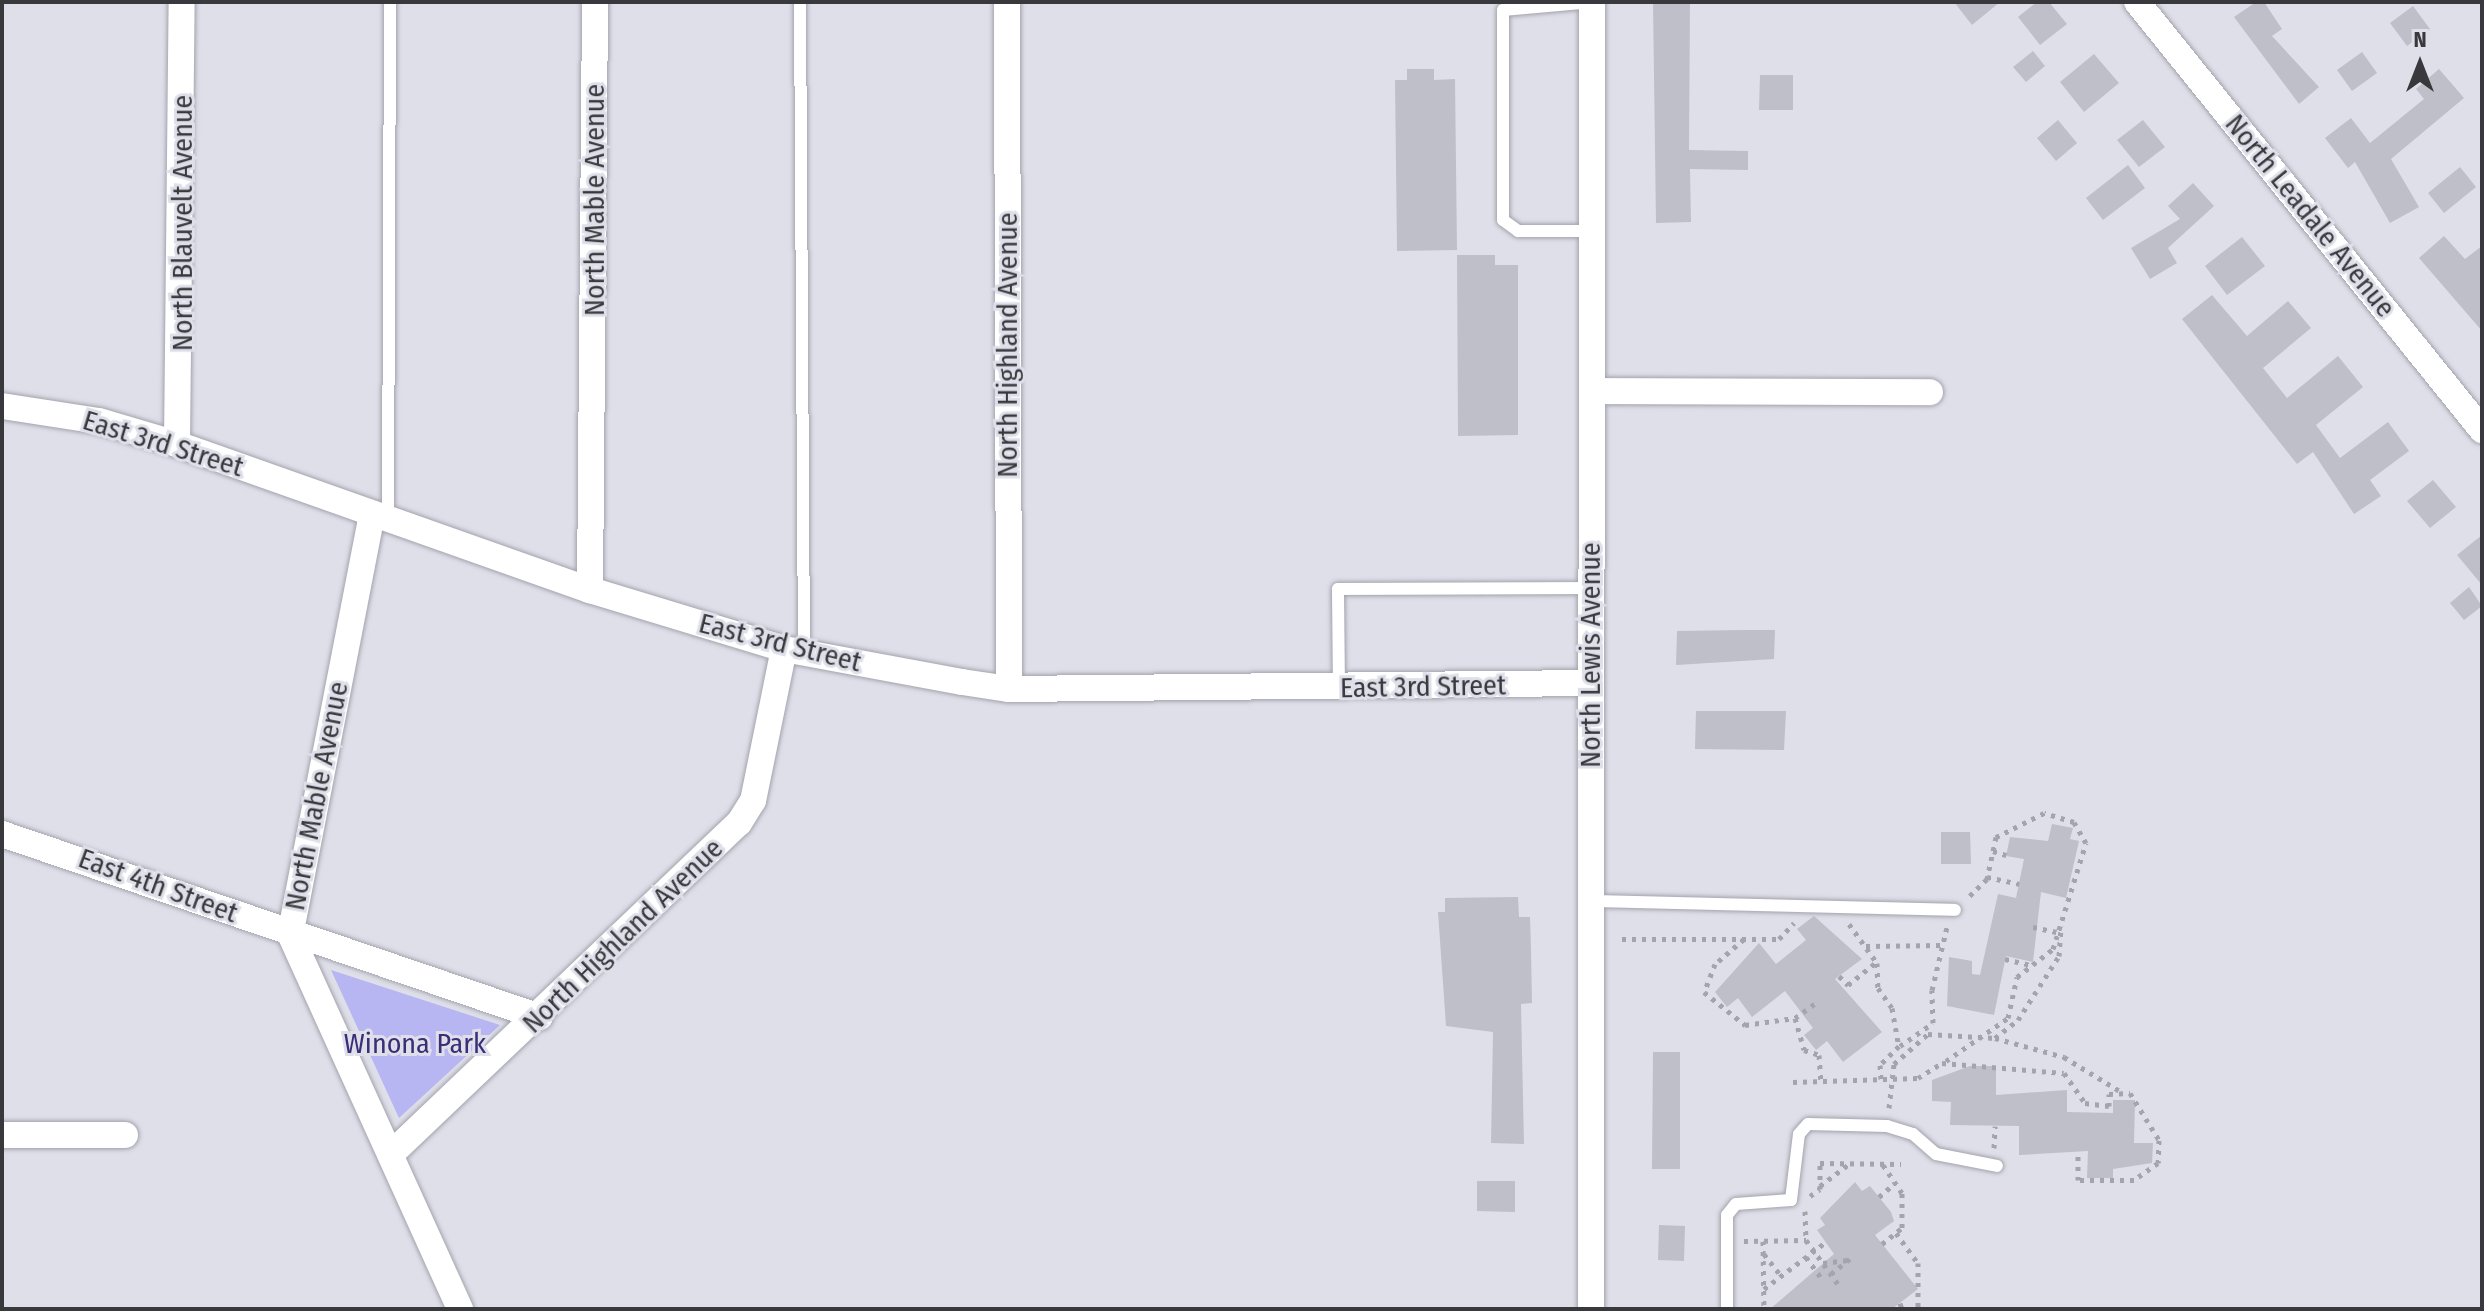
<!DOCTYPE html>
<html>
<head>
<meta charset="utf-8">
<style>
	body { margin:0 }
	#map { position:relative; width:2484px; height:1311px; overflow:hidden; background:#dfdfea; font-family:"Fira Sans Condensed",sans-serif }
	div>[style] { position:absolute }
	.green>* { inset:0; background:#b7b5f2 }
	.building>* { inset:0; background:#bebfc9 }
	.path>* { height:5px; margin-top:-2.5px; transform-origin:0; background:repeating-linear-gradient(90deg,#a4a4ad 0 4px,transparent 0 10px) }
	.roads { filter:drop-shadow(0 0 2px #a3a3ad) drop-shadow(0 0 2px #a3a3ad) }
	.lane>* { height:12px; margin:-6px; padding:0 6px; transform-origin:6px; border-radius:6px; background:#fff }
	.street>* { height:26px; margin:-13px; padding:0 13px; transform-origin:13px; border-radius:13px; background:#fff }
	span { translate:-50% -50%; white-space:nowrap; text-align:center; line-height:1.15; -webkit-text-stroke:6px #dfdfea; paint-order:stroke }
	.street-label { font-size:28px; color:#39393d }
	.park-label { font-size:28px; color:#392e77 }
	.frame { position:absolute; inset:0; border:4px solid #39393d; pointer-events:none }
	.north { position:absolute; left:2380px; top:24px; width:80px; height:80px; -webkit-text-stroke:6px #dfdfea; paint-order:stroke; rotate:0deg; font-size:22px; font-weight:700; line-height:32px; text-align:center; color:#39393d }
	.north::after { content:''; display:block; margin:auto; width:28px; height:36px; background:#39393d; clip-path:polygon(50% 0,100% 100%,50% 72%,0 100%) }
</style>
</head>
<body>
<div id="map">
	<div class="green">
		<i style="clip-path:polygon(331px 970px,500px 1025px,399px 1118px)"></i>
	</div>
	<div class="building">
		<i style="clip-path:polygon(1653px 2px,1690px 2px,1689px 150px,1748px 151px,1748px 170px,1690px 169px,1691px 222px,1656px 223px)"></i>
		<i style="clip-path:polygon(1954px 2px,2000px 2px,1972px 25px)"></i>
		<i style="clip-path:polygon(2037px 2px,2049px 2px,2067px 24px,2040px 45px,2018px 17px)"></i>
		<i style="clip-path:polygon(2256px 2px,2264px 2px,2282px 29px,2272px 36px,2319px 87px,2299px 104px,2234px 17px)"></i>
		<i style="clip-path:polygon(2413px 6px,2430px 29px,2407px 46px,2390px 23px)"></i>
		<i style="clip-path:polygon(2033px 51px,2045px 66px,2026px 82px,2013px 67px)"></i>
		<i style="clip-path:polygon(2362px 52px,2377px 73px,2352px 91px,2337px 70px)"></i>
		<i style="clip-path:polygon(2094px 54px,2119px 83px,2084px 112px,2060px 82px)"></i>
		<i style="clip-path:polygon(1407px 69px,1434px 69px,1434px 80px,1455px 79px,1457px 250px,1397px 251px,1395px 80px,1407px 80px)"></i>
		<i style="clip-path:polygon(2439px 69px,2464px 98px,2391px 159px,2419px 207px,2390px 223px,2355px 162px,2348px 168px,2325px 138px,2351px 118px,2370px 143px,2424px 99px,2416px 89px)"></i>
		<i style="clip-path:polygon(1760px 75px,1793px 75px,1793px 110px,1759px 110px)"></i>
		<i style="clip-path:polygon(2058px 120px,2077px 143px,2056px 161px,2037px 138px)"></i>
		<i style="clip-path:polygon(2143px 120px,2165px 147px,2139px 167px,2117px 140px)"></i>
		<i style="clip-path:polygon(2128px 165px,2145px 188px,2103px 220px,2086px 198px)"></i>
		<i style="clip-path:polygon(2460px 167px,2476px 187px,2444px 213px,2428px 193px)"></i>
		<i style="clip-path:polygon(2193px 183px,2214px 206px,2168px 248px,2177px 263px,2150px 279px,2131px 248px,2180px 219px,2168px 206px)"></i>
		<i style="clip-path:polygon(2444px 236px,2465px 259px,2482px 246px,2482px 331px,2419px 258px)"></i>
		<i style="clip-path:polygon(2242px 237px,2265px 266px,2227px 295px,2205px 266px)"></i>
		<i style="clip-path:polygon(1457px 255px,1495px 255px,1495px 265px,1518px 265px,1518px 435px,1458px 436px)"></i>
		<i style="clip-path:polygon(2212px 295px,2247px 336px,2288px 301px,2311px 328px,2263px 368px,2287px 398px,2338px 356px,2363px 387px,2316px 425px,2340px 458px,2388px 422px,2409px 451px,2370px 480px,2381px 496px,2354px 514px,2313px 452px,2297px 464px,2182px 319px)"></i>
		<i style="clip-path:polygon(2433px 480px,2456px 507px,2430px 528px,2407px 501px)"></i>
		<i style="clip-path:polygon(2482px 535px,2482px 585px,2457px 555px)"></i>
		<i style="clip-path:polygon(2469px 587px,2482px 606px,2464px 620px,2450px 603px)"></i>
		<i style="clip-path:polygon(1745px 630px,1775px 630px,1774px 659px,1676px 665px,1677px 631px)"></i>
		<i style="clip-path:polygon(1696px 711px,1786px 711px,1784px 750px,1695px 749px)"></i>
		<i style="clip-path:polygon(2052px 824px,2073px 828px,2070px 839px,2079px 841px,2066px 898px,2041px 892px,2033px 962px,2006px 956px,1994px 1015px,1947px 1006px,1949px 957px,1972px 961px,1972px 974px,1980px 975px,1998px 894px,2016px 898px,2024px 859px,2006px 856px,2010px 837px,2048px 841px)"></i>
		<i style="clip-path:polygon(1941px 832px,1970px 832px,1971px 864px,1941px 864px)"></i>
		<i style="clip-path:polygon(1518px 897px,1519px 917px,1530px 917px,1531px 949px,1532px 1003px,1521px 1004px,1524px 1144px,1491px 1143px,1493px 1032px,1446px 1026px,1438px 912px,1445px 912px,1445px 898px)"></i>
		<i style="clip-path:polygon(1814px 916px,1862px 959px,1835px 979px,1882px 1032px,1843px 1062px,1827px 1041px,1816px 1050px,1804px 1035px,1813px 1028px,1785px 991px,1752px 1017px,1738px 998px,1727px 1007px,1715px 992px,1759px 943px,1776px 964px,1806px 940px,1797px 929px)"></i>
		<i style="clip-path:polygon(1653px 1052px,1680px 1052px,1680px 1169px,1652px 1169px)"></i>
		<i style="clip-path:polygon(1970px 1066px,1996px 1066px,1996px 1095px,2067px 1090px,2067px 1112px,2113px 1113px,2113px 1100px,2135px 1100px,2134px 1143px,2153px 1143px,2152px 1163px,2113px 1169px,2113px 1178px,2087px 1178px,2088px 1151px,2019px 1155px,2019px 1126px,1950px 1125px,1951px 1102px,1932px 1101px,1932px 1080px)"></i>
		<i style="clip-path:polygon(1477px 1181px,1515px 1181px,1515px 1212px,1477px 1211px)"></i>
		<i style="clip-path:polygon(1855px 1182px,1862px 1191px,1870px 1186px,1891px 1212px,1894px 1221px,1875px 1235px,1918px 1289px,1892px 1309px,1770px 1309px,1834px 1254px,1817px 1230px,1825px 1225px,1820px 1218px)"></i>
		<i style="clip-path:polygon(1659px 1225px,1685px 1226px,1684px 1261px,1658px 1260px)"></i>
	</div>
	<div class="path">
		<i style="left:1993px;top:851px;width:14px;rotate:17deg"></i>
		<i style="left:1987px;top:877px;width:33px;rotate:12deg"></i>
		<i style="left:1849px;top:924px;width:48px;rotate:54.3deg"></i>
		<i style="left:1877px;top:963px;width:25px;rotate:88deg"></i>
		<i style="left:1878px;top:988px;width:24px;rotate:55deg"></i>
		<i style="left:1892px;top:1008px;width:39px;rotate:80deg"></i>
		<i style="left:1899px;top:1046px;width:27px;rotate:135deg"></i>
		<i style="left:1880px;top:1065px;width:14px;rotate:86deg"></i>
		<i style="left:2033px;top:927px;width:24px;rotate:12deg"></i>
		<i style="left:1622px;top:939px;width:157px"></i>
		<i style="left:1779px;top:939px;width:22px;rotate:-47deg"></i>
		<i style="left:1744px;top:939px;width:38px;rotate:139deg"></i>
		<i style="left:1715px;top:964px;width:30px;rotate:111deg"></i>
		<i style="left:1704px;top:992px;width:53px;rotate:38.8deg"></i>
		<i style="left:1745px;top:1025px;width:50px;rotate:-8deg"></i>
		<i style="left:1795px;top:1018px;width:33px;rotate:74deg"></i>
		<i style="left:1804px;top:1050px;width:16px;rotate:18deg"></i>
		<i style="left:1819px;top:1055px;width:26px;rotate:86deg"></i>
		<i style="left:1866px;top:946px;width:77px;rotate:-0.7deg"></i>
		<i style="left:2005px;top:959px;width:27px;rotate:13deg"></i>
		<i style="left:1839px;top:976px;width:13px;rotate:45deg"></i>
		<i style="left:1848px;top:985px;width:36px;rotate:-39deg"></i>
		<i style="left:1795px;top:1018px;width:29px;rotate:-36deg"></i>
		<i style="left:1995px;top:1038px;width:72px;rotate:15.4deg"></i>
		<i style="left:2064px;top:1057px;width:69px;rotate:31.4deg"></i>
		<i style="left:1900px;top:1046px;width:40px;rotate:-34.9deg"></i>
		<i style="left:1933px;top:1023px;width:33px;rotate:-92deg"></i>
		<i style="left:1932px;top:990px;width:65px;rotate:-76.6deg"></i>
		<i style="left:1946px;top:1061px;width:75px;rotate:-34.7deg"></i>
		<i style="left:2008px;top:1018px;width:42px;rotate:-77.6deg"></i>
		<i style="left:2017px;top:977px;width:46px;rotate:-37.9deg"></i>
		<i style="left:2053px;top:949px;width:111px;rotate:-72.7deg"></i>
		<i style="left:2086px;top:843px;width:24px;rotate:-120deg"></i>
		<i style="left:2074px;top:822px;width:31px;rotate:-163deg"></i>
		<i style="left:2044px;top:813px;width:54px;rotate:153.4deg"></i>
		<i style="left:1996px;top:837px;width:43px;rotate:102.1deg"></i>
		<i style="left:1987px;top:879px;width:28px;rotate:136deg"></i>
		<i style="left:1793px;top:1082px;width:125px;rotate:-1.8deg"></i>
		<i style="left:1918px;top:1078px;width:28px;rotate:-32deg"></i>
		<i style="left:1942px;top:1063px;width:122px;rotate:4.7deg"></i>
		<i style="left:2064px;top:1073px;width:37px;rotate:55deg"></i>
		<i style="left:2085px;top:1103px;width:24px;rotate:7deg"></i>
		<i style="left:2109px;top:1106px;width:12px;rotate:-90deg"></i>
		<i style="left:2109px;top:1094px;width:21px;rotate:-3deg"></i>
		<i style="left:2130px;top:1093px;width:55px;rotate:58.3deg"></i>
		<i style="left:2159px;top:1140px;width:23px;rotate:92deg"></i>
		<i style="left:2158px;top:1163px;width:29px;rotate:145deg"></i>
		<i style="left:2134px;top:1180px;width:56px;rotate:180deg"></i>
		<i style="left:2078px;top:1180px;width:29px;rotate:-90deg"></i>
		<i style="left:1889px;top:1108px;width:44px;rotate:-83.5deg"></i>
		<i style="left:1894px;top:1064px;width:45px;rotate:-41.4deg"></i>
		<i style="left:1928px;top:1034px;width:67px;rotate:3.4deg"></i>
		<i style="left:1995px;top:1038px;width:29px;rotate:-38deg"></i>
		<i style="left:2018px;top:1020px;width:76px;rotate:-57.4deg"></i>
		<i style="left:2059px;top:956px;width:30px;rotate:-86deg"></i>
		<i style="left:1994px;top:1148px;width:22px;rotate:-87deg"></i>
		<i style="left:1820px;top:1186px;width:36px;rotate:-37deg"></i>
		<i style="left:1810px;top:1196px;width:12px;rotate:-35deg"></i>
		<i style="left:1820px;top:1189px;width:26px;rotate:-90deg"></i>
		<i style="left:1820px;top:1163px;width:81px;rotate:0.7deg"></i>
		<i style="left:1879px;top:1197px;width:21px;rotate:-41deg"></i>
		<i style="left:1805px;top:1211px;width:29px;rotate:88deg"></i>
		<i style="left:1806px;top:1240px;width:54px;rotate:54deg"></i>
		<i style="left:1896px;top:1233px;width:37px;rotate:54deg"></i>
		<i style="left:1918px;top:1263px;width:46px;rotate:90deg"></i>
		<i style="left:1744px;top:1241px;width:62px;rotate:-0.9deg"></i>
		<i style="left:1763px;top:1241px;width:68px;rotate:89.2deg"></i>
		<i style="left:1882px;top:1244px;width:26px;rotate:-39deg"></i>
		<i style="left:1902px;top:1228px;width:35px;rotate:-90deg"></i>
		<i style="left:1902px;top:1193px;width:34px;rotate:-124deg"></i>
		<i style="left:1764px;top:1254px;width:28px;rotate:52deg"></i>
		<i style="left:1806px;top:1257px;width:27px;rotate:54deg"></i>
		<i style="left:1823px;top:1263px;width:25px;rotate:-7deg"></i>
		<i style="left:1831px;top:1274px;width:27px;rotate:-39deg"></i>
		<i style="left:1764px;top:1289px;width:78px;rotate:-37.2deg"></i>
		<i style="left:1900px;top:1303px;width:6px;rotate:72deg"></i>
	</div>
	<div class="roads">
		<div class="lane">
			<i style="left:800px;top:2px;width:652px;rotate:89.65deg"></i>
			<i style="left:1592px;top:2px;width:89px;rotate:174.9deg"></i>
			<i style="left:1503px;top:10px;width:210px;rotate:90deg"></i>
			<i style="left:1503px;top:220px;width:19px;rotate:36deg"></i>
			<i style="left:1518px;top:231px;width:75px"></i>
			<i style="left:388px;top:520px;width:518px;rotate:-89.78deg"></i>
			<i style="left:1339px;top:689px;width:100px;rotate:-90.6deg"></i>
			<i style="left:1338px;top:589px;width:253px;rotate:-0.2deg"></i>
			<i style="left:1591px;top:901px;width:364px;rotate:1.4deg"></i>
			<i style="left:1727px;top:1309px;width:94px;rotate:-90deg"></i>
			<i style="left:1727px;top:1215px;width:14px;rotate:-51deg"></i>
			<i style="left:1736px;top:1204px;width:55px;rotate:-4.2deg"></i>
			<i style="left:1791px;top:1200px;width:66px;rotate:-83.1deg"></i>
			<i style="left:1799px;top:1134px;width:13px;rotate:-48deg"></i>
			<i style="left:1808px;top:1124px;width:79px;rotate:1.5deg"></i>
			<i style="left:1887px;top:1126px;width:27px;rotate:17deg"></i>
			<i style="left:1913px;top:1134px;width:30px;rotate:41deg"></i>
			<i style="left:1936px;top:1154px;width:62px;rotate:11.1deg"></i>
		</div>
		<div class="street">
			<i style="left:1007px;top:2px;width:687px;rotate:89.83deg"></i>
			<i style="left:2137px;top:2px;width:550px;rotate:51.13deg"></i>
			<i style="left:1594px;top:391px;width:336px;rotate:0.2deg"></i>
			<i style="left:2px;top:406px;width:98px;rotate:8.8deg"></i>
			<i style="left:99px;top:421px;width:81px;rotate:16.4deg"></i>
			<i style="left:177px;top:444px;width:438px;rotate:19.5deg"></i>
			<i style="left:590px;top:590px;width:203px;rotate:16.9deg"></i>
			<i style="left:784px;top:649px;width:181px;rotate:10.5deg"></i>
			<i style="left:962px;top:682px;width:48px;rotate:8.5deg"></i>
			<i style="left:1009px;top:689px;width:580px;rotate:-0.59deg"></i>
			<i style="left:177px;top:444px;width:442px;rotate:-89.4deg"></i>
			<i style="left:372px;top:514px;width:428px;rotate:101deg"></i>
			<i style="left:290px;top:934px;width:412px;rotate:65.6deg"></i>
			<i style="left:590px;top:590px;width:588px;rotate:-89.51deg"></i>
			<i style="left:2px;top:834px;width:568px;rotate:18.79deg"></i>
			<i style="left:2px;top:1135px;width:123px"></i>
			<i style="left:391px;top:1154px;width:480px;rotate:-43.6deg"></i>
			<i style="left:739px;top:823px;width:26px;rotate:-58deg"></i>
			<i style="left:753px;top:801px;width:155px;rotate:-78.5deg"></i>
			<i style="left:1591px;top:1309px;width:1307px;rotate:-89.96deg"></i>
		</div>
	</div>
	<div class="street-label">
		<span style="left:595px;top:200px;rotate:-90deg">North Mable Avenue</span>
		<span style="left:2310px;top:216px;rotate:51deg">North Leadale Avenue</span>
		<span style="left:183px;top:223px;rotate:-90deg">North Blauvelt Avenue</span>
		<span style="left:1008px;top:345px;rotate:-90deg">North Highland Avenue</span>
		<span style="left:163px;top:444px;rotate:17deg">East 3rd Street</span>
		<span style="left:780px;top:643px;rotate:14deg">East 3rd Street</span>
		<span style="left:1591px;top:655px;rotate:-90deg">North Lewis Avenue</span>
		<span style="left:1423px;top:687px;rotate:-1deg">East 3rd Street</span>
		<span style="left:317px;top:796px;rotate:-79deg">North Mable Avenue</span>
		<span style="left:158px;top:886px;rotate:20deg">East 4th Street</span>
		<span style="left:623px;top:936px;rotate:-44deg">North Highland Avenue</span>
	</div>
	<div class="park-label">
		<span style="left:415px;top:1044px">Winona Park</span>
	</div>
	<div class="frame"></div>
	<div class="north">N</div>
</div>
</body>
</html>
